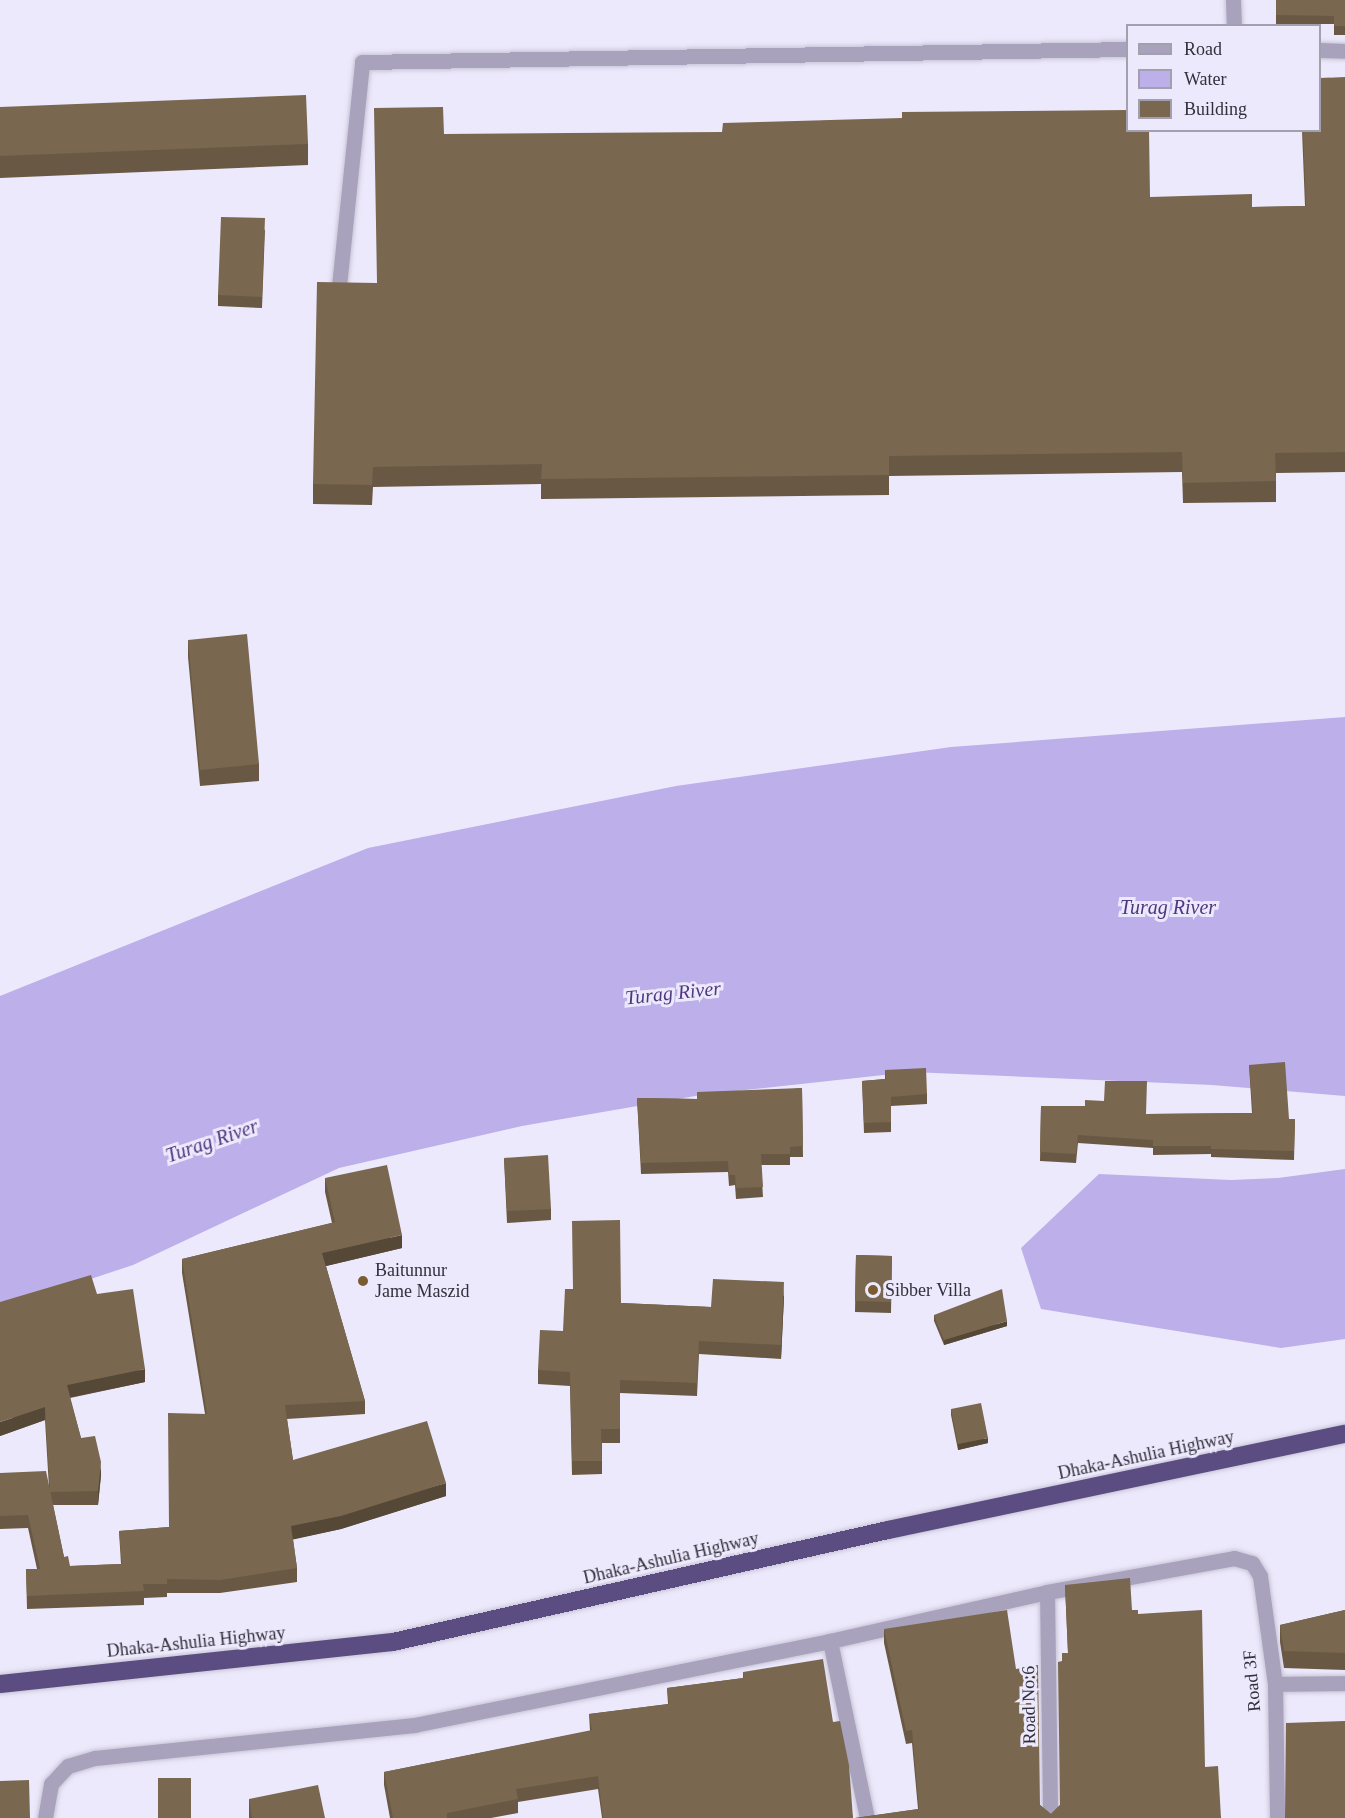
<!DOCTYPE html>
<html>
<head>
<meta charset="utf-8">
<style>
	body { margin:0 }
	#map { position:relative; width:1345px; height:1818px; overflow:hidden; background:#ede9fc; font-family:"Times New Roman",serif }
	div>[style] { position:absolute }
	.water>* { inset:0; background:#bdafea }
	.roads { filter:drop-shadow(0 0 2px #c8c4d6) drop-shadow(0 0 2px #c8c4d6) }
	.minor>* { height:15px; margin:-7.5px; padding:0 7.5px; transform-origin:7.5px; border-radius:7.5px; background:#a8a2bc }
	.highway>* { height:18px; margin:-9px; padding:0 9px; transform-origin:9px; border-radius:9px; background:#5b4d81 }
	.wall>* { inset:0; background:#695944 }
	.shaded-wall>* { inset:0; background:#554837 }
	.building>* { inset:0; background:#7a674f }
	.dots>* { width:16px; height:16px; translate:-50% -50%; box-sizing:border-box; border:3px solid #ede9fc; border-radius:50% }
	span { translate:-50% -50%; white-space:nowrap; text-align:center; line-height:1.15; -webkit-text-stroke:6px #ede9fc; paint-order:stroke }
	.poi-label { font-size:18px; color:#32303c }
	.left { translate:0 -50%; text-align:left }
	.street-label { font-size:18px; color:#32303c }
	.water-label { font-size:20px; color:#4e377e; font-style:italic }
	.legend { position:absolute; left:1126px; top:24px; width:195px; height:108px; box-sizing:border-box; background:#ede9fc; border:2px solid #a29faf; margin:0; padding:8px 10px; list-style:none; font-size:18px; color:#32303c }
	.legend li { display:flex; align-items:center; gap:12px; height:30px }
	.legend b { width:30px; border:2px solid #a29faf }
</style>
</head>
<body>
<div id="map">
	<div class="water">
		<i style="clip-path:polygon(1345px 717px,1345px 1096px,1212px 1085px,911px 1072px,701px 1095px,522px 1126px,339px 1168px,133px 1265px,0 1309px,0 996px,368px 848px,676px 786px,951px 747px)"></i>
		<i style="clip-path:polygon(1345px 1169px,1345px 1339px,1281px 1348px,1041px 1309px,1021px 1248px,1099px 1174px,1231px 1180px,1278px 1178px)"></i>
	</div>
	<div class="roads">
		<div class="minor">
			<i style="left:1233px;top:0;width:26px;rotate:88deg"></i>
			<i style="left:1320px;top:50px;width:25px;rotate:2deg"></i>
			<i style="left:339px;top:286px;width:225px;rotate:-84.1deg"></i>
			<i style="left:362px;top:62px;width:766px;rotate:-0.97deg"></i>
			<i style="left:1047px;top:1592px;width:226px;rotate:89.2deg"></i>
			<i style="left:830px;top:1641px;width:181px;rotate:78.2deg"></i>
			<i style="left:1275px;top:1684px;width:70px;rotate:-0.8deg"></i>
			<i style="left:45px;top:1818px;width:35px;rotate:-80deg"></i>
			<i style="left:51px;top:1784px;width:25px;rotate:-47deg"></i>
			<i style="left:68px;top:1766px;width:28px;rotate:-17deg"></i>
			<i style="left:95px;top:1758px;width:321px;rotate:-5.9deg"></i>
			<i style="left:414px;top:1725px;width:424px;rotate:-11.4deg"></i>
			<i style="left:830px;top:1641px;width:222px;rotate:-12.7deg"></i>
			<i style="left:1047px;top:1592px;width:190px;rotate:-10.3deg"></i>
			<i style="left:1234px;top:1558px;width:19px;rotate:16deg"></i>
			<i style="left:1252px;top:1563px;width:15px;rotate:58deg"></i>
			<i style="left:1260px;top:1576px;width:109px;rotate:82.1deg"></i>
			<i style="left:1275px;top:1684px;width:134px;rotate:89.1deg"></i>
		</div>
		<div class="highway">
			<i style="left:0;top:1684px;width:395px;rotate:-6.1deg"></i>
			<i style="left:393px;top:1642px;width:508px;rotate:-12.75deg"></i>
			<i style="left:888px;top:1530px;width:467px;rotate:-11.9deg"></i>
		</div>
	</div>
	<div class="wall">
		<i style="clip-path:polygon(1276px 0,1345px 0,1345px 35px,1334px 35px,1334px 24px,1276px 24px)"></i>
		<i style="clip-path:polygon(1345px 77px,1345px 472px,1276px 473px,1276px 502px,1183px 503px,1182px 472px,889px 476px,889px 495px,541px 499px,541px 484px,373px 487px,372px 505px,313px 504px,313px 484px,444px 134px,1150px 197px,1252px 207px,1305px 206px,1302px 130px,1320px 130px)"></i>
		<i style="clip-path:polygon(0 107px,308px 144px,308px 165px,0 178px)"></i>
		<i style="clip-path:polygon(265px 229px,262px 308px,218px 306px,218px 295px)"></i>
		<i style="clip-path:polygon(188px 640px,259px 764px,259px 781px,200px 786px,188px 657px)"></i>
		<i style="clip-path:polygon(1249px 1065px,1289px 1119px,1295px 1119px,1294px 1160px,1211px 1157px,1211px 1154px,1153px 1155px,1153px 1148px,1078px 1143px,1076px 1163px,1040px 1161px,1041px 1106px,1146px 1114px,1252px 1113px)"></i>
		<i style="clip-path:polygon(885px 1070px,927px 1094px,927px 1104px,891px 1106px,891px 1132px,864px 1133px,862px 1081px,885px 1079px)"></i>
		<i style="clip-path:polygon(802px 1088px,803px 1157px,790px 1157px,790px 1165px,761px 1165px,763px 1197px,736px 1199px,735px 1185px,729px 1186px,728px 1172px,641px 1174px,637px 1098px,697px 1099px)"></i>
		<i style="clip-path:polygon(504px 1158px,551px 1209px,551px 1220px,507px 1223px)"></i>
		<i style="clip-path:polygon(325px 1178px,402px 1248px,326px 1266px,365px 1401px,365px 1414px,287px 1419px,293px 1460px,446px 1496px,341px 1529px,293px 1539px,297px 1568px,297px 1582px,220px 1593px,167px 1593px,167px 1597px,144px 1598px,144px 1605px,27px 1609px,26px 1569px,37px 1569px,28px 1528px,0 1529px,0 1473px,49px 1488px,45px 1420px,0 1436px,97px 1294px,145px 1382px,70px 1398px,81px 1438px,101px 1475px,98px 1505px,53px 1505px,64px 1557px,70px 1566px,121px 1564px,119px 1531px,169px 1527px,205px 1414px,182px 1273px,182px 1259px,332px 1223px,325px 1192px)"></i>
		<i style="clip-path:polygon(856px 1255px,892px 1256px,891px 1313px,855px 1312px)"></i>
		<i style="clip-path:polygon(784px 1296px,781px 1359px,699px 1354px,697px 1396px,620px 1393px,620px 1443px,602px 1443px,602px 1474px,572px 1475px,570px 1386px,538px 1384px,538px 1370px,563px 1331px,621px 1303px,711px 1307px)"></i>
		<i style="clip-path:polygon(934px 1315px,1007px 1326px,944px 1345px,934px 1321px)"></i>
		<i style="clip-path:polygon(951px 1409px,988px 1443px,958px 1450px,951px 1415px)"></i>
		<i style="clip-path:polygon(1065px 1585px,1132px 1610px,1138px 1614px,1205px 1767px,1221px 1818px,855px 1818px,918px 1809px,912px 1743px,906px 1744px,884px 1643px,884px 1629px,1040px 1805px,1051px 1814px,1060px 1805px,1062px 1661px,1068px 1653px)"></i>
		<i style="clip-path:polygon(1345px 1610px,1345px 1670px,1284px 1668px,1280px 1642px,1280px 1625px)"></i>
		<i style="clip-path:polygon(743px 1672px,833px 1722px,853px 1818px,602px 1818px,598px 1789px,518px 1802px,518px 1813px,491px 1818px,390px 1818px,384px 1785px,384px 1772px,590px 1731px,589px 1714px,668px 1704px,667px 1688px,743px 1678px)"></i>
		<i style="clip-path:polygon(249px 1799px,325px 1818px,249px 1818px)"></i>
	</div>
	<div class="shaded-wall">
		<i style="clip-path:polygon(402px 1235px,402px 1248px,322px 1267px,322px 1253px)"></i>
		<i style="clip-path:polygon(784px 1282px,784px 1296px,781px 1359px,781px 1345px)"></i>
		<i style="clip-path:polygon(1007px 1321px,1007px 1326px,944px 1345px,944px 1340px)"></i>
		<i style="clip-path:polygon(145px 1369px,145px 1382px,67px 1398px,67px 1385px)"></i>
		<i style="clip-path:polygon(45px 1407px,45px 1420px,0 1436px,0 1422px)"></i>
		<i style="clip-path:polygon(988px 1438px,988px 1443px,958px 1450px,958px 1444px)"></i>
		<i style="clip-path:polygon(101px 1462px,101px 1475px,98px 1505px,98px 1491px)"></i>
		<i style="clip-path:polygon(446px 1483px,446px 1496px,341px 1529px,291px 1540px,291px 1526px)"></i>
	</div>
	<div class="building">
		<i style="clip-path:polygon(1276px 0,1345px 0,1345px 26px,1334px 26px,1334px 16px,1276px 15px)"></i>
		<i style="clip-path:polygon(1345px 77px,1345px 452px,1275px 453px,1276px 481px,1183px 483px,1182px 452px,889px 456px,889px 475px,541px 479px,542px 464px,373px 467px,372px 485px,313px 484px,317px 282px,377px 283px,374px 108px,443px 107px,444px 134px,722px 132px,723px 123px,902px 118px,902px 112px,1128px 110px,1128px 130px,1149px 130px,1150px 197px,1252px 194px,1252px 207px,1306px 206px,1303px 130px,1320px 130px,1320px 78px)"></i>
		<i style="clip-path:polygon(306px 95px,308px 144px,0 156px,0 107px)"></i>
		<i style="clip-path:polygon(221px 217px,265px 218px,262px 297px,218px 295px)"></i>
		<i style="clip-path:polygon(247px 634px,259px 764px,200px 770px,188px 640px)"></i>
		<i style="clip-path:polygon(1285px 1062px,1289px 1119px,1295px 1119px,1294px 1151px,1211px 1149px,1211px 1146px,1153px 1146px,1153px 1140px,1078px 1135px,1076px 1154px,1040px 1152px,1041px 1106px,1085px 1106px,1085px 1100px,1104px 1101px,1105px 1081px,1147px 1081px,1146px 1114px,1253px 1113px,1249px 1065px)"></i>
		<i style="clip-path:polygon(926px 1068px,927px 1094px,891px 1097px,891px 1122px,864px 1123px,862px 1081px,886px 1079px,885px 1070px)"></i>
		<i style="clip-path:polygon(802px 1088px,803px 1146px,790px 1147px,790px 1154px,761px 1154px,763px 1187px,736px 1188px,735px 1175px,729px 1175px,728px 1161px,641px 1163px,637px 1098px,697px 1099px,697px 1092px)"></i>
		<i style="clip-path:polygon(548px 1155px,551px 1209px,507px 1211px,504px 1158px)"></i>
		<i style="clip-path:polygon(387px 1165px,402px 1235px,322px 1253px,365px 1401px,285px 1405px,293px 1460px,427px 1421px,446px 1483px,341px 1516px,291px 1526px,297px 1568px,220px 1580px,167px 1579px,167px 1584px,143px 1584px,144px 1591px,27px 1596px,26px 1569px,40px 1569px,28px 1515px,0 1516px,0 1473px,46px 1471px,64px 1557px,68px 1556px,70px 1566px,122px 1564px,119px 1531px,169px 1527px,168px 1413px,207px 1414px,182px 1259px,335px 1222px,325px 1178px)"></i>
		<i style="clip-path:polygon(620px 1220px,621px 1303px,711px 1307px,713px 1279px,784px 1282px,781px 1345px,699px 1341px,697px 1383px,620px 1380px,620px 1429px,601px 1429px,602px 1461px,572px 1461px,570px 1372px,538px 1370px,540px 1330px,563px 1331px,565px 1289px,573px 1289px,572px 1221px)"></i>
		<i style="clip-path:polygon(856px 1255px,892px 1256px,891px 1302px,855px 1301px)"></i>
		<i style="clip-path:polygon(91px 1275px,97px 1294px,133px 1289px,145px 1369px,67px 1385px,81px 1438px,95px 1436px,101px 1462px,98px 1491px,50px 1492px,45px 1407px,0 1422px,0 1302px)"></i>
		<i style="clip-path:polygon(1002px 1289px,1007px 1321px,944px 1340px,934px 1315px)"></i>
		<i style="clip-path:polygon(981px 1403px,988px 1438px,958px 1444px,951px 1409px)"></i>
		<i style="clip-path:polygon(1130px 1578px,1132px 1610px,1138px 1610px,1138px 1614px,1202px 1610px,1205px 1767px,1218px 1766px,1221px 1818px,855px 1818px,919px 1809px,912px 1730px,906px 1731px,884px 1629px,1007px 1610px,1016px 1669px,1038px 1665px,1040px 1805px,1051px 1814px,1060px 1805px,1058px 1662px,1062px 1661px,1062px 1653px,1068px 1653px,1065px 1585px)"></i>
		<i style="clip-path:polygon(1345px 1610px,1345px 1653px,1284px 1651px,1280px 1625px)"></i>
		<i style="clip-path:polygon(823px 1659px,833px 1722px,840px 1721px,849px 1765px,853px 1818px,603px 1818px,598px 1776px,516px 1789px,518px 1799px,447px 1813px,447px 1818px,393px 1818px,384px 1772px,592px 1730px,589px 1714px,669px 1704px,667px 1688px,744px 1678px,743px 1672px)"></i>
		<i style="clip-path:polygon(1345px 1721px,1345px 1818px,1285px 1818px,1286px 1723px)"></i>
		<i style="clip-path:polygon(158px 1778px,191px 1778px,191px 1818px,158px 1818px)"></i>
		<i style="clip-path:polygon(29px 1780px,30px 1818px,0 1818px,0 1781px)"></i>
		<i style="clip-path:polygon(318px 1785px,325px 1818px,252px 1818px,249px 1799px)"></i>
	</div>
	<div class="dots">
		<i style="left:363px;top:1281px;background:#7b5b31"></i>
		<i style="left:873px;top:1290px;background:#7b5b31"></i>
	</div>
	<div class="poi-label">
		<span class="left" style="left:375px;top:1281px">Baitunnur<br>Jame Maszid</span>
		<span class="left" style="left:885px;top:1290px">Sibber Villa</span>
	</div>
	<div class="street-label">
		<span style="left:1146px;top:1455px;rotate:-12deg">Dhaka-Ashulia Highway</span>
		<span style="left:671px;top:1558px;rotate:-13deg">Dhaka-Ashulia Highway</span>
		<span style="left:196px;top:1642px;rotate:-6deg">Dhaka-Ashulia Highway</span>
		<span style="left:1252px;top:1681px;rotate:-95deg">Road 3F</span>
		<span style="left:1029px;top:1705px;rotate:-91deg">Road No:6</span>
	</div>
	<div class="water-label">
		<span style="left:1168px;top:907px">Turag River</span>
		<span style="left:673px;top:993px;rotate:-6deg">Turag River</span>
		<span style="left:212px;top:1141px;rotate:-19deg">Turag River</span>
	</div>
	<ul class="legend">
	<li><b style="height:8px;background:#a8a2bc"></b>Road</li>
	<li><b style="height:16px;background:#bdafea"></b>Water</li>
	<li><b style="height:16px;background:#7a674f"></b>Building</li>
	</ul>
</div>
</body>
</html>
